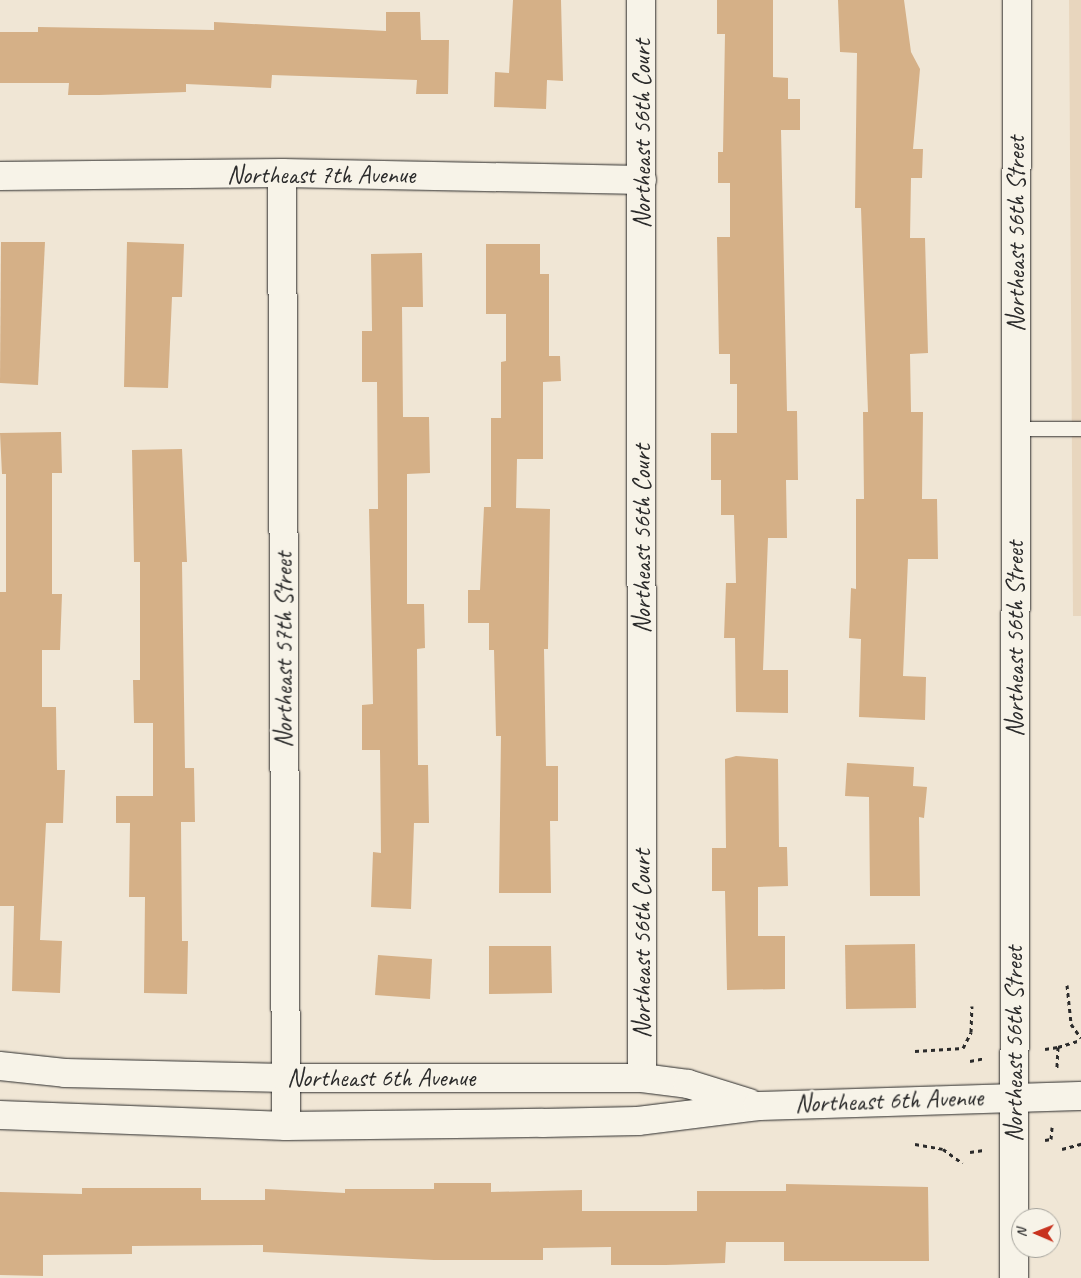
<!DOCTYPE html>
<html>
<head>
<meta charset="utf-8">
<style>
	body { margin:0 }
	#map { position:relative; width:1081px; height:1278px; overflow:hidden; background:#f0e6d5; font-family:Caveat,sans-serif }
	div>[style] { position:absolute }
	.built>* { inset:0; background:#e8d6be }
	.building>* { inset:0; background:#d5b087 }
	.path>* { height:3px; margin-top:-1.5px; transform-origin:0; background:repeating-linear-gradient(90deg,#2b2b2b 0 4px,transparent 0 8px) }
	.roads { filter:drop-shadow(0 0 1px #2b2b2b) drop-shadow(0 0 1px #2b2b2b) }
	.service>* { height:14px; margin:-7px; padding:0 7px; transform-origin:7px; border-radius:7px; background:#f7f3e8 }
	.minor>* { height:28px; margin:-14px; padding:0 14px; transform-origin:14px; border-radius:14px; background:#f7f3e8 }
	.tertiary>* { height:28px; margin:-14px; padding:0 14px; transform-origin:14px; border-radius:14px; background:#f7f3e8 }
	span { translate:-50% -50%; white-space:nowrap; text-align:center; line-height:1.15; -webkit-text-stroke:4.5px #f7f3e8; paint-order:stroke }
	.street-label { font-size:25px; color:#2b2b2b }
	.north { position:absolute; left:1011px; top:1208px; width:50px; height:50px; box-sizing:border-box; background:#f7f3e8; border:1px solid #a5a39c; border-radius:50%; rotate:271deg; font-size:14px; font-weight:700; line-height:20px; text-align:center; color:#2b2b2b }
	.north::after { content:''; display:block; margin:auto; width:18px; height:22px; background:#c8321e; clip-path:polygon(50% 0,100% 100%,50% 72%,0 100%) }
</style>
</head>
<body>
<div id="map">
	<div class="built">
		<i style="clip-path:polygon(1069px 0,1081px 0,1081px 616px,1073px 616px)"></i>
	</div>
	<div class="building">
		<i style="clip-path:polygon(513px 0,561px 0,563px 81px,547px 80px,546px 109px,494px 107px,495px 72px,509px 73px)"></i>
		<i style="clip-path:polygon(717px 0,773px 0,773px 77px,788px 78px,788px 99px,800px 99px,800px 130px,781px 130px,787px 411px,797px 411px,798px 480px,786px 480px,787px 538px,768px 538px,763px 670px,788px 670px,788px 713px,736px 712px,735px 638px,724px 638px,726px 583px,736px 583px,734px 515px,721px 515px,721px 480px,711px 480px,711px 433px,737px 433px,737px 384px,730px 384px,730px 354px,719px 354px,717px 237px,730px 237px,730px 183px,718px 183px,718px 152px,723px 152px,725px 34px,717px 34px)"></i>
		<i style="clip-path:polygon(838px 0,904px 0,911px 52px,920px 69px,913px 149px,923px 149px,922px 178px,911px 178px,910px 238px,925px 238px,928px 353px,910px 354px,911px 412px,923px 412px,922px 499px,937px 499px,938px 559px,908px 559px,903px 676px,926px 677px,925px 720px,859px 717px,861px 639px,849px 638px,851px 588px,856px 589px,856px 499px,864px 499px,863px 412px,868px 412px,861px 208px,855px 208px,857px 53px,840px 52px)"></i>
		<i style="clip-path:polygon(386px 12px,420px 12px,421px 40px,449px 40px,448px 94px,416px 94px,417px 80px,272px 75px,271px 88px,186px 84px,186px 92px,99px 95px,68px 95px,69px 83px,0 83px,0 32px,38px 32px,38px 27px,214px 30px,214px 22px,386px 31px)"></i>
		<i style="clip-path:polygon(1px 242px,45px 242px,38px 385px,0 383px)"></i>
		<i style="clip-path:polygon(127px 242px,184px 244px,182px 297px,172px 297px,168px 388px,124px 387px)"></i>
		<i style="clip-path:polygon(486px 244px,540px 244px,540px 274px,549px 274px,549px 356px,560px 356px,561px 381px,543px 382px,543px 459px,517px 459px,516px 508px,550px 509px,548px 649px,544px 649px,546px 766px,558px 766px,558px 821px,550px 821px,551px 893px,499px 893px,501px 736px,496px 736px,494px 650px,489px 650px,489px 623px,468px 623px,468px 590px,480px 590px,484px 507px,491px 507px,491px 418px,501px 418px,501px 362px,506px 361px,506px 314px,486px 314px)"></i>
		<i style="clip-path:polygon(422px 253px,423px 307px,402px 307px,403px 417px,429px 417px,430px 473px,407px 474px,407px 604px,424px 604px,425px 648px,417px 649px,418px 765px,428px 765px,429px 823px,414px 823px,411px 909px,371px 907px,373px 852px,381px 853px,380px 750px,362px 750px,362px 705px,373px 704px,369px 509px,378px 509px,377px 382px,362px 382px,362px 331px,372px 331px,371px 254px)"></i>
		<i style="clip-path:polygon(61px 432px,62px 473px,52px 473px,52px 594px,62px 594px,60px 650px,42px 650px,42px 707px,56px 707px,57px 770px,65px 770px,63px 823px,46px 823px,40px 940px,62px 941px,60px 993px,12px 991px,14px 906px,0 906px,0 592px,6px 592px,6px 474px,2px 474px,0 433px)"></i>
		<i style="clip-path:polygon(182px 449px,187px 562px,182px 562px,185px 768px,194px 768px,195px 822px,181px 822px,182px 941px,188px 941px,187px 994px,144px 993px,145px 897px,129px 897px,130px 823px,116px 823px,116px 796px,153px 796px,153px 723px,134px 723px,133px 680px,140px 680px,140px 562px,134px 562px,132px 450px)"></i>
		<i style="clip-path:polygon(736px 756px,778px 759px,779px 847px,787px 847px,788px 886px,758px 887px,758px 936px,785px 936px,785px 989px,727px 990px,725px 891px,712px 891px,712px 848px,726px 848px,725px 759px)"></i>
		<i style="clip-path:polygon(847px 763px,914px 767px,913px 786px,927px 787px,924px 818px,919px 817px,920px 896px,870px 896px,869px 797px,845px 796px)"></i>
		<i style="clip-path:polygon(915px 944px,916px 1008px,846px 1009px,845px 945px)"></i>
		<i style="clip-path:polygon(489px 946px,551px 946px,552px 993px,489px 994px)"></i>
		<i style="clip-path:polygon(378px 955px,432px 959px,430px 999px,375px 995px)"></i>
		<i style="clip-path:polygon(434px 1183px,491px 1183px,491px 1192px,582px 1190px,582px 1211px,697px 1211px,697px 1191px,786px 1191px,786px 1184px,928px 1187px,929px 1261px,784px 1261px,784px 1242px,726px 1242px,725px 1263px,666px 1265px,611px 1265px,611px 1247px,543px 1248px,543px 1260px,434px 1260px,263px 1252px,263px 1245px,132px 1246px,132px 1254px,43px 1255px,43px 1276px,0 1275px,0 1192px,82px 1194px,82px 1188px,201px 1188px,201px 1200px,265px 1200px,265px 1189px,345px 1193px,345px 1189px,434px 1189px)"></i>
	</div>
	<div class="path">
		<i style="left:1067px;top:985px;width:39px;rotate:84deg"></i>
		<i style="left:1071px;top:1024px;width:17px;rotate:54deg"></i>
		<i style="left:1058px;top:1047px;width:24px;rotate:-17deg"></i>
		<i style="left:1045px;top:1049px;width:13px;rotate:-9deg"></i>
		<i style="left:1058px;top:1047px;width:21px;rotate:93deg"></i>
		<i style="left:915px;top:1051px;width:48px;rotate:-3.6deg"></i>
		<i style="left:963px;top:1048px;width:18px;rotate:-63deg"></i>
		<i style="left:971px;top:1032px;width:26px;rotate:-88deg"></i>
		<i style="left:970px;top:1061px;width:15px;rotate:-11deg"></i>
		<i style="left:1045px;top:1140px;width:6px;rotate:-9deg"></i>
		<i style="left:1051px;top:1139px;width:12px;rotate:-85deg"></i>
		<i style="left:915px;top:1144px;width:28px;rotate:10deg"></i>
		<i style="left:943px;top:1149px;width:24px;rotate:36deg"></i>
		<i style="left:1062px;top:1149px;width:20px;rotate:-15deg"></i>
		<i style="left:970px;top:1152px;width:14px;rotate:-8deg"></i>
	</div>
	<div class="roads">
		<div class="service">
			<i style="left:1016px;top:429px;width:65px"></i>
		</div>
		<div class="minor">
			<i style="left:641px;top:0;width:1078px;rotate:89.95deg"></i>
			<i style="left:282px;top:173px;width:953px;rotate:89.76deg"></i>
			<i style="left:0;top:176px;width:282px;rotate:-0.6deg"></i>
			<i style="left:282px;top:173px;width:360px;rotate:1.1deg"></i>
		</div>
		<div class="tertiary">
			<i style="left:0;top:1066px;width:65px;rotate:6.1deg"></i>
			<i style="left:65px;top:1073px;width:221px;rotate:1.3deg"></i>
			<i style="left:286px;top:1078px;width:356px"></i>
			<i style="left:642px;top:1078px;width:46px;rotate:7.4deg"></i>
			<i style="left:688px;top:1084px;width:64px;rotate:17.3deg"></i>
			<i style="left:0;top:1115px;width:286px;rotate:2.2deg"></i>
			<i style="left:286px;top:1126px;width:256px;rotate:-0.7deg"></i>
			<i style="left:542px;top:1123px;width:96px;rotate:-1.2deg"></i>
			<i style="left:638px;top:1121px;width:121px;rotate:-7.1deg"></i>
			<i style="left:758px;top:1106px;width:323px;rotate:-1.8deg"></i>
			<i style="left:1014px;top:1278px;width:1278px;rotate:-89.87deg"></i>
		</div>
	</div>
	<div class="street-label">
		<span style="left:642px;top:134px;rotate:-90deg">Northeast 56th Court</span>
		<span style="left:321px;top:175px">Northeast 7th Avenue</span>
		<span style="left:1016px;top:234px;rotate:-90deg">Northeast 56th Street</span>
		<span style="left:642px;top:539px;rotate:-90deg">Northeast 56th Court</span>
		<span style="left:1015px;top:639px;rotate:-90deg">Northeast 56th Street</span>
		<span style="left:284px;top:650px;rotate:-90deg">Northeast 57th Street</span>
		<span style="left:642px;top:944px;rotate:-90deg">Northeast 56th Court</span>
		<span style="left:1014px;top:1044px;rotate:-90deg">Northeast 56th Street</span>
		<span style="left:381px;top:1078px">Northeast 6th Avenue</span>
		<span style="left:889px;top:1101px;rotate:-2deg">Northeast 6th Avenue</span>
	</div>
	<div class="north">N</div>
</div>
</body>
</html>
